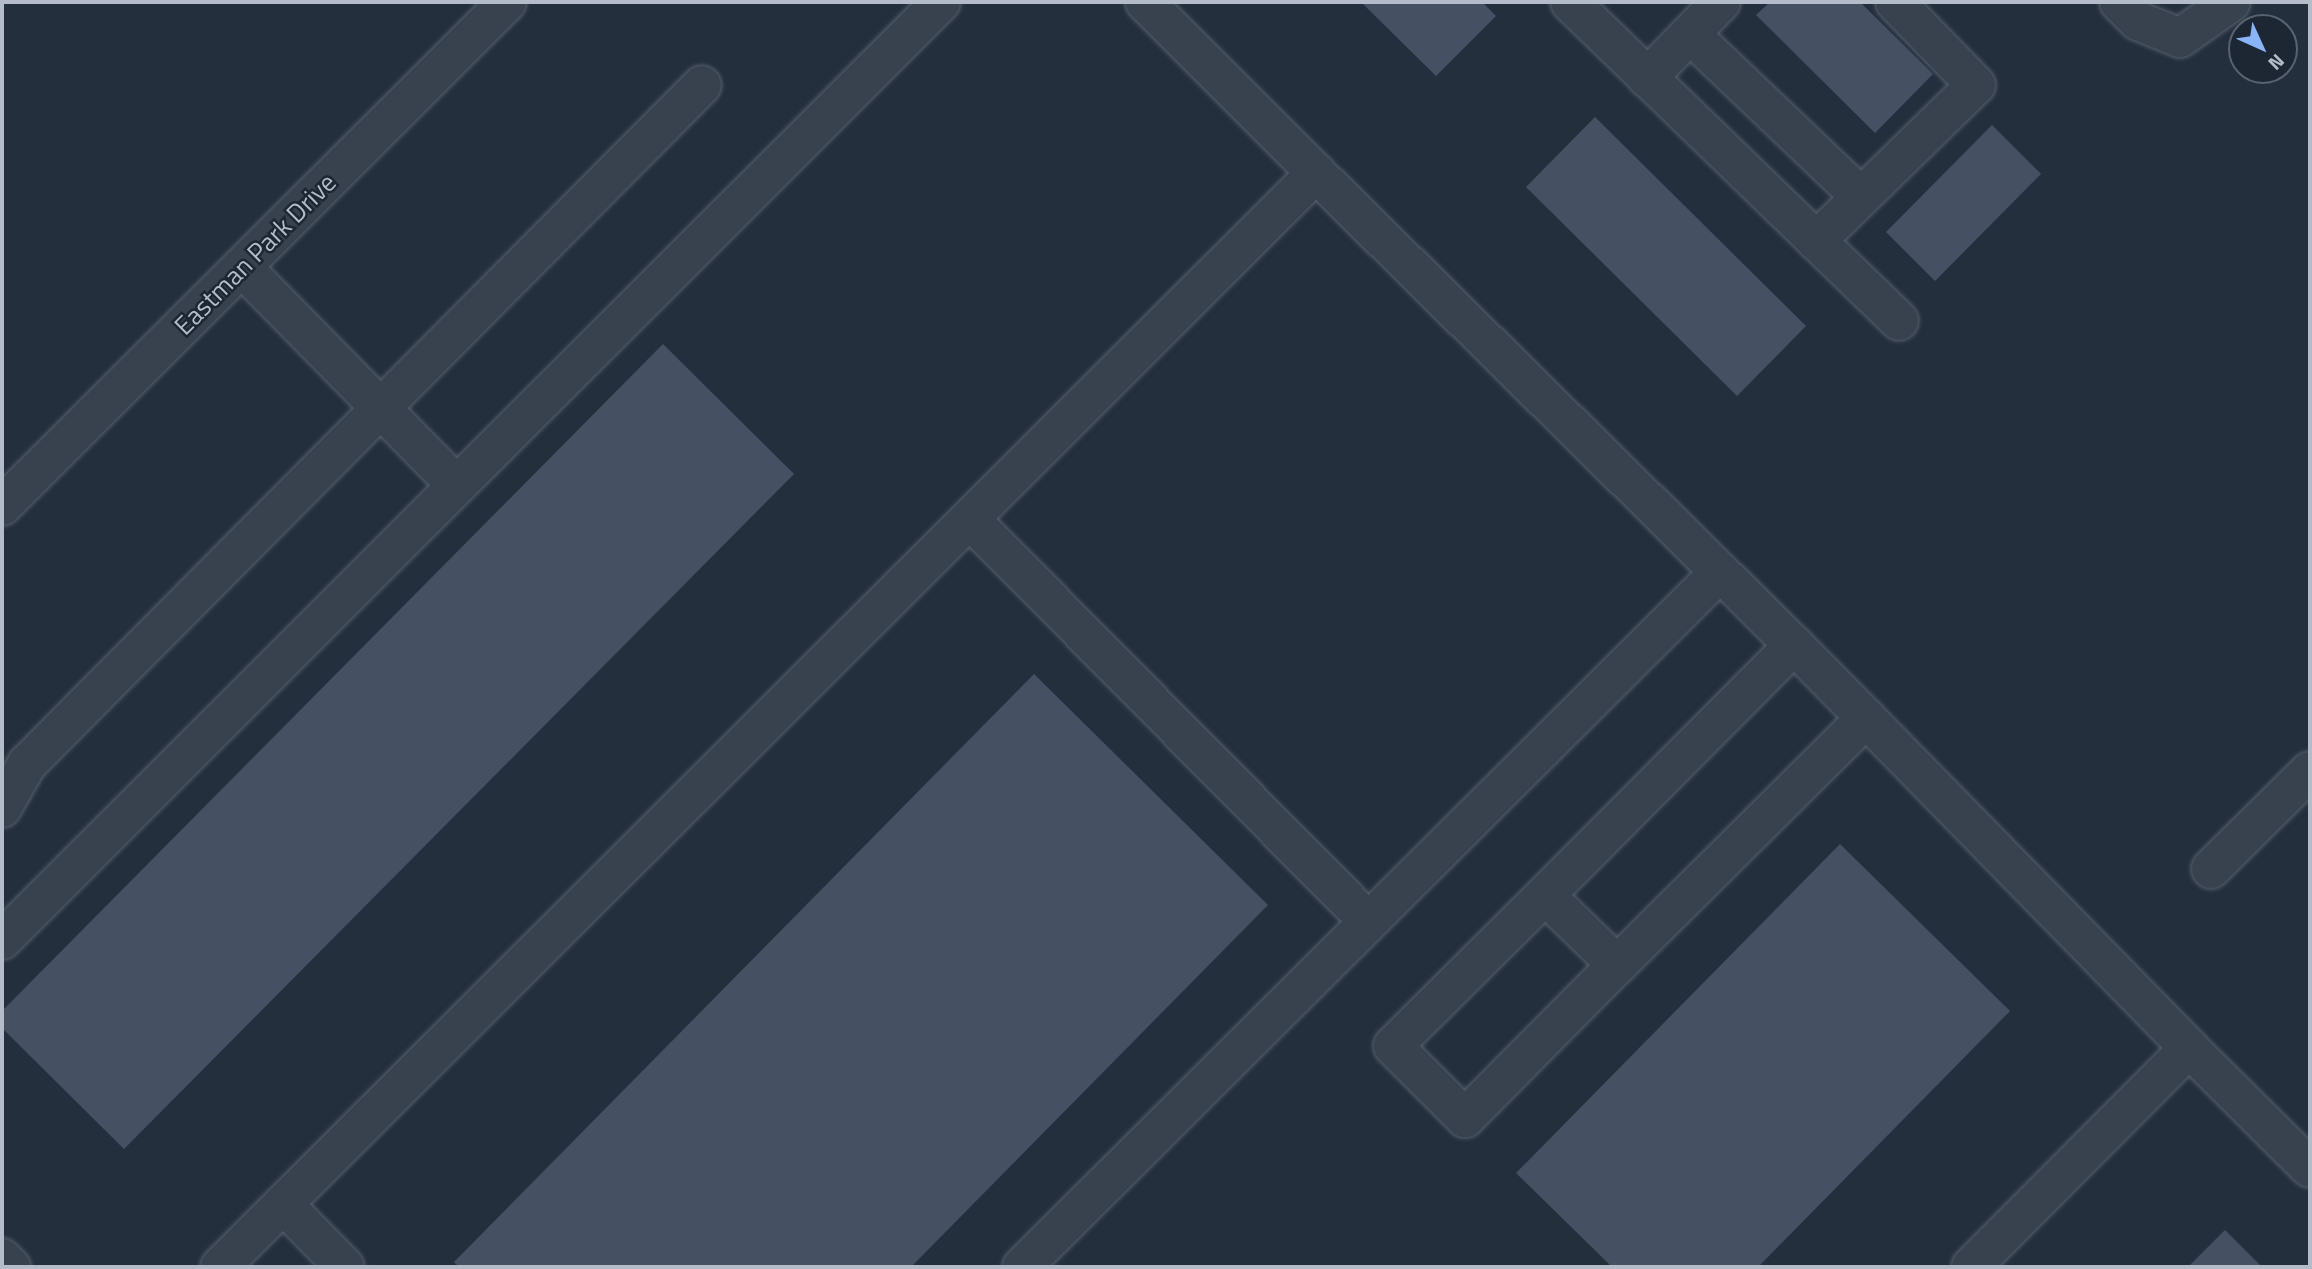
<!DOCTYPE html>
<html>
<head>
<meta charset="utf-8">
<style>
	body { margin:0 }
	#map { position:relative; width:2312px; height:1269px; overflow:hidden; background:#242f3e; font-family:"Titillium Web",sans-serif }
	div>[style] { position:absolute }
	.building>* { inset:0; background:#455162 }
	.roads { filter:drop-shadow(0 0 2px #565f6c) drop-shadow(0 0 2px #565f6c) }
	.minor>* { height:38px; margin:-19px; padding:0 19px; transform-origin:19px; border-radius:19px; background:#38414e }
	span { translate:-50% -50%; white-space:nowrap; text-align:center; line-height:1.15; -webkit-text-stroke:5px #1d2633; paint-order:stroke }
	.street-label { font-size:26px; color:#b4bcc9 }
	.frame { position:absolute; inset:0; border:4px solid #b4bcc9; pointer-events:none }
	.north { position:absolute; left:2228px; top:14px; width:70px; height:70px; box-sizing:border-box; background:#1d2633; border:2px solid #59626f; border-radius:50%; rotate:135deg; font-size:19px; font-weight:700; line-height:28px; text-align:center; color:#b4bcc9 }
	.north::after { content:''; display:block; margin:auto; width:24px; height:32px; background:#8ab4f8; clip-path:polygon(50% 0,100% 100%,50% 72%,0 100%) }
</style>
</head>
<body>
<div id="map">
	<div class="building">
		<i style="clip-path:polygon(1361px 2px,1482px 2px,1496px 16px,1436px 76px)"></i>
		<i style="clip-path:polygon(1770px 2px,1860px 2px,1933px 74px,1875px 133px,1756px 15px)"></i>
		<i style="clip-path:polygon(1595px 117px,1806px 326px,1737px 396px,1526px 187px)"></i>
		<i style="clip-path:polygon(1992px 125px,2041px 174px,1935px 281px,1886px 232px)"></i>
		<i style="clip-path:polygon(663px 344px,794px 474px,124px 1149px,2px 1028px,2px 1011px)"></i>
		<i style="clip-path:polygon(1034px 674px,1268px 905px,911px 1267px,459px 1267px,454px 1262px)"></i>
		<i style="clip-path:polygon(1840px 844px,2010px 1011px,1758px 1267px,1612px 1267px,1516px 1173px)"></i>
		<i style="clip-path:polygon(2225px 1230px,2262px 1267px,2188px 1267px)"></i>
	</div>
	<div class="roads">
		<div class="minor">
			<i style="left:1570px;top:2px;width:458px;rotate:44.1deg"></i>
			<i style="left:2119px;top:2px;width:27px;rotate:45deg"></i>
			<i style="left:2138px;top:21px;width:45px;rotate:22deg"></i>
			<i style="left:2180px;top:38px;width:62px;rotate:-35.2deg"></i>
			<i style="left:1690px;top:34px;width:236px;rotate:43.6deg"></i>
			<i style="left:1647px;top:78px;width:106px;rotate:-45.8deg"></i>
			<i style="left:1316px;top:173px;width:672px;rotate:44.64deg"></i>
			<i style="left:1816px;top:241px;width:223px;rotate:-44.3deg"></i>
			<i style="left:1976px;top:85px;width:116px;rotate:-134.3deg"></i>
			<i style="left:242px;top:267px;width:305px;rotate:45.5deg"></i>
			<i style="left:2px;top:506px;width:713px;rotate:-44.94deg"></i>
			<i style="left:970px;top:519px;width:564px;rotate:45.29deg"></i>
			<i style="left:1866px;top:718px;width:351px;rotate:135.2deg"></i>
			<i style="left:1617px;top:965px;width:100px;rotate:-135.8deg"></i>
			<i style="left:1545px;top:895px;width:353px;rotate:-45.1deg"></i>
			<i style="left:1794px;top:645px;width:103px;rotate:45.4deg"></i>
			<i style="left:1866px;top:718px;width:462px;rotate:45.6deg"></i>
			<i style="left:2px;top:808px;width:51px;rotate:-60.4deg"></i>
			<i style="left:27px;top:764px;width:957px;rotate:-45.17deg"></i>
			<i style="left:2211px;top:869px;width:139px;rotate:-44.7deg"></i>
			<i style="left:1545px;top:895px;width:214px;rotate:135.2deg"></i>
			<i style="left:1393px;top:1046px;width:102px;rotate:45deg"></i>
			<i style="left:1465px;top:1118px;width:216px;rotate:-45.2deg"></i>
			<i style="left:2px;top:940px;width:1327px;rotate:-44.97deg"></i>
			<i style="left:283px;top:1204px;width:88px;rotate:45.5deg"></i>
			<i style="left:2px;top:1258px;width:13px;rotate:45deg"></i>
			<i style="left:220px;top:1267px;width:1549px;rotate:-44.95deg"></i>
			<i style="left:1316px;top:173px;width:242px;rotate:-135deg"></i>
			<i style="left:1022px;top:1267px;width:985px;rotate:-44.88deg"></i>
			<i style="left:1971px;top:1267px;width:309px;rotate:-45.1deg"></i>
			<i style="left:2189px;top:1048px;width:170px;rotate:44.8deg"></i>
		</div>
	</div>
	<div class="street-label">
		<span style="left:255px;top:254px;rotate:-45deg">Eastman Park Drive</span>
	</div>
	<div class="frame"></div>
	<div class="north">N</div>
</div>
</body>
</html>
